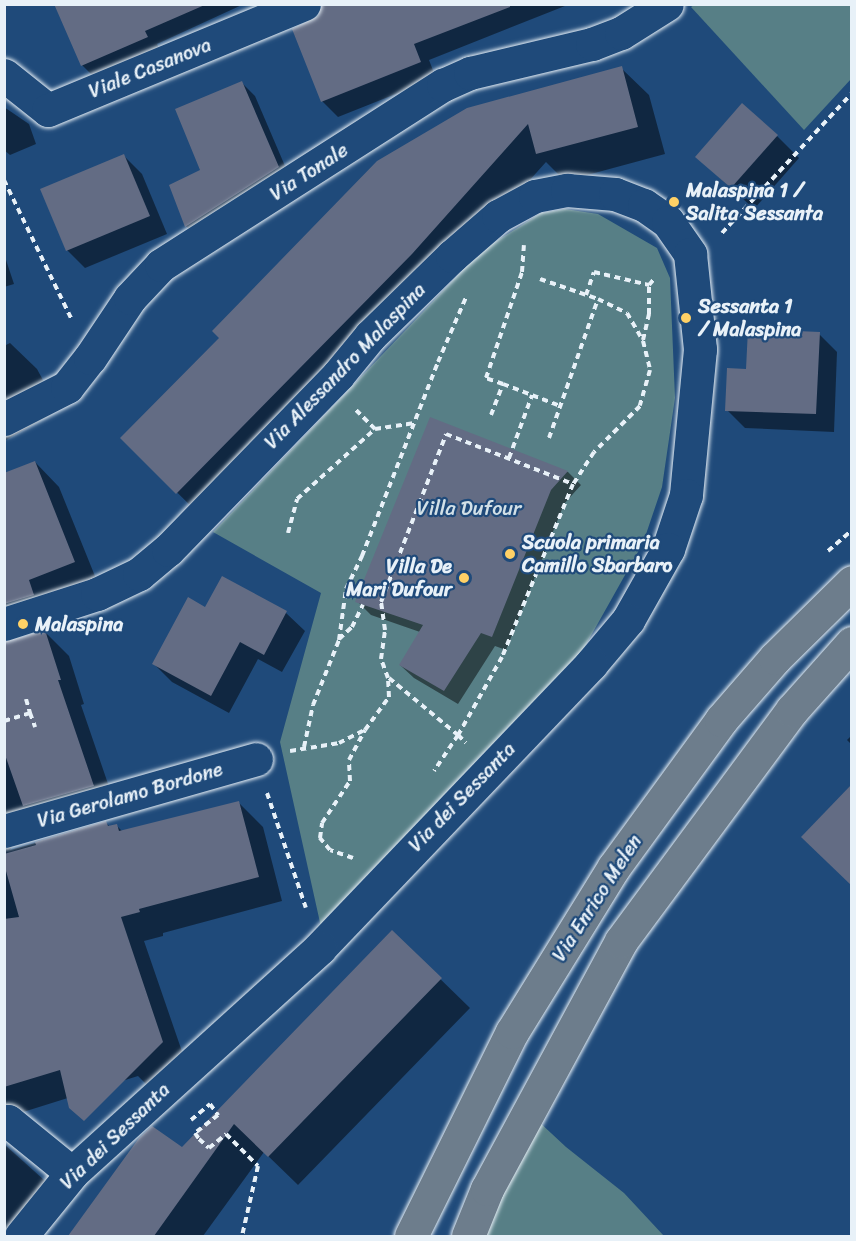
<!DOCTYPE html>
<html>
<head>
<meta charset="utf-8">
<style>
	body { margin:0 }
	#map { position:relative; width:856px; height:1241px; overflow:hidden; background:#1f4a7a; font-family:Sriracha,sans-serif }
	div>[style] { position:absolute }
	.green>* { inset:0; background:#577f86 }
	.shadow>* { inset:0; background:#0007 }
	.building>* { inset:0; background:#636c84 }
	.path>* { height:4px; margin-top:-2px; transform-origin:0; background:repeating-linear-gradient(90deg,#e8f1f8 0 6px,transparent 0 10.5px) }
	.roads { filter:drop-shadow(0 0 2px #e8f1f8) drop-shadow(0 0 2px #e8f1f8) }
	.street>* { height:33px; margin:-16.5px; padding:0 16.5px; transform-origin:16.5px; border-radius:16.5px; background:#1f4a7a }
	.highway>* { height:33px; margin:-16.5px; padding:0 16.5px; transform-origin:16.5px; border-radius:16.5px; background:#6d7d8c }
	.dots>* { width:16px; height:16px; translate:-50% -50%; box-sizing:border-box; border:3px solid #1f4a7a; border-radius:50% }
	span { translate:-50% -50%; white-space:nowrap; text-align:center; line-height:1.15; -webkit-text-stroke:4.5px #1f4a7a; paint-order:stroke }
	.street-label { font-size:20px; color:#e8f1f8 }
	.poi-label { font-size:20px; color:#e8f1f8; font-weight:700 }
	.left { translate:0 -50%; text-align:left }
	.right { translate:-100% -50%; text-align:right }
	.park-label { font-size:20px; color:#d2e0e7 }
	.frame { position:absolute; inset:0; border:6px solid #e8f1f8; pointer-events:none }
</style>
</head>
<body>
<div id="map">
	<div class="green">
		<i style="clip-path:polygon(694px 5px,851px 5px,851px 79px,804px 130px,691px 7px)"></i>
		<i style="clip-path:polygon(565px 209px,598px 214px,657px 248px,670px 278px,675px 398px,662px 487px,643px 543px,579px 657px,321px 927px,280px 742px,321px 593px,213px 532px,482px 250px,541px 213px)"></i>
		<i style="clip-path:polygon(537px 1120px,566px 1147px,624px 1193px,664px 1236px,477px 1236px)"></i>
	</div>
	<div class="shadow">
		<i style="clip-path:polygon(56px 4px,244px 4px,157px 44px,160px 50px,95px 78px,82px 65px)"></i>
		<i style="clip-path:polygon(358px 4px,570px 4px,429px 60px,436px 78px,338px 117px,322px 101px)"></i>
		<i style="clip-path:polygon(621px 68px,649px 95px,665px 154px,565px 181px,546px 162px,439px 281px,205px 520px,122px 438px,222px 338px,378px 163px)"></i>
		<i style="clip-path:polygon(242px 83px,255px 96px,291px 180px,199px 239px,186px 226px,171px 186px,202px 171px)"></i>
		<i style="clip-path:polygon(4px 107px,29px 124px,36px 144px,10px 155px,4px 150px)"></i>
		<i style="clip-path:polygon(777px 136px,799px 158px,754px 209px,697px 157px)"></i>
		<i style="clip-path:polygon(124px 156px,142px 174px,167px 234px,85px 268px,67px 250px)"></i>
		<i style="clip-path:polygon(4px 254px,14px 284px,4px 287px)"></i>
		<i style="clip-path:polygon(819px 334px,837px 352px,834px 432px,745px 428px,727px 410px,747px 370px)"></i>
		<i style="clip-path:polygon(10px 343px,37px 369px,59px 410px,4px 441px,4px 346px)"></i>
		<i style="clip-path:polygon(431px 419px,568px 472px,581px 485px,564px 504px,506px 650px,495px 646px,458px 704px,414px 678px,400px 665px,420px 632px,371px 615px,357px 601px)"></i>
		<i style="clip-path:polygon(35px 462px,59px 487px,99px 586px,15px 635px,11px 641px,45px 632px,69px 656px,84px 704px,81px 705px,117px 810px,14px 843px,10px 850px,106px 823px,110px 827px,116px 825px,123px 832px,238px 802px,263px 827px,282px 901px,163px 933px,163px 936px,144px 941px,187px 1066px,158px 1096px,138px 1076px,4px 1118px,4px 488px)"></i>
		<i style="clip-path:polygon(223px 578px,286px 613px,305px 631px,282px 672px,258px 659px,229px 713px,172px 682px,154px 664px,206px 609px)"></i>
		<i style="clip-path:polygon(852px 735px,852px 745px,847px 740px)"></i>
		<i style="clip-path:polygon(392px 932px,470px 1008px,298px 1185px,264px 1152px,203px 1236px,70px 1236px,140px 1139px,182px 1149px)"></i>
		<i style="clip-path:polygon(4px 1144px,63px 1197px,26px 1236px,4px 1236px)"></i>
	</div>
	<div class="building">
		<i style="clip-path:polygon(54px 4px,207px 4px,145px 31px,148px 37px,81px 66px)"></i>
		<i style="clip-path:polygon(322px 4px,510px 4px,510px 7px,414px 44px,421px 62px,321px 102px,292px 29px,318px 16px)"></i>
		<i style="clip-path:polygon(622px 66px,638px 127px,536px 154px,528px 124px,412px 254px,176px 494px,120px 438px,219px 338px,212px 331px,377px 161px,467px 108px)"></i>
		<i style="clip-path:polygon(242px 81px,279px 167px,185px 227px,169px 185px,200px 170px,175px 109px)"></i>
		<i style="clip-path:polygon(742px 103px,778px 135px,731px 188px,695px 157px)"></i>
		<i style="clip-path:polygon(124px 154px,150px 216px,66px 251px,40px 189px)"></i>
		<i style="clip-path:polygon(748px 329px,820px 332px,816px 414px,725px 411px,727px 368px,746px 369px)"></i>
		<i style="clip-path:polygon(430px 417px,568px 471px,551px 490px,492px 637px,481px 633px,444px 691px,399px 665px,423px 625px,355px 602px)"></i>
		<i style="clip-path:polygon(35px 461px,75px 562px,29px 580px,34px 595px,4px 604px,4px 473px)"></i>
		<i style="clip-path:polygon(222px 576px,287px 611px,264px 655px,240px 642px,211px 696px,152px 664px,188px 597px,205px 607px)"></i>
		<i style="clip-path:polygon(45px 630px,61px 680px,58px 680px,94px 786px,23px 806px,4px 752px,4px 642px)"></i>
		<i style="clip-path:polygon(852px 784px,852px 886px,801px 837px)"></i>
		<i style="clip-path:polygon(239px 801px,259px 877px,139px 909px,140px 912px,121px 917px,163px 1042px,84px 1121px,69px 1108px,60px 1070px,4px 1087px,4px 919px,19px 917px,4px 864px,4px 854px,36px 845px,35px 842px,106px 821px,108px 826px,117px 824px,119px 831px)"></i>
		<i style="clip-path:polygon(392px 930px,442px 978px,268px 1157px,234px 1124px,154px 1236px,68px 1236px,139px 1138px,152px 1126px,182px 1147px)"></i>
	</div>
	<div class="path">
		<i style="left:4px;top:180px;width:156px;rotate:64.1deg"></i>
		<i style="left:722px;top:233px;width:191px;rotate:-47.1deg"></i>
		<i style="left:540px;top:279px;width:61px;rotate:19deg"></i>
		<i style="left:586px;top:295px;width:24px;rotate:-71deg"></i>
		<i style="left:594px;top:272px;width:57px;rotate:13.3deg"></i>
		<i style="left:649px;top:285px;width:8px;rotate:-50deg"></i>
		<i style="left:643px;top:340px;width:27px;rotate:-77deg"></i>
		<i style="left:649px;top:314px;width:29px;rotate:-90deg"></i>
		<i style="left:503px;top:384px;width:18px;rotate:-161deg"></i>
		<i style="left:486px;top:378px;width:112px;rotate:-71.2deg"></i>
		<i style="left:522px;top:272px;width:27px;rotate:-86deg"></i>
		<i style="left:356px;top:410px;width:27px;rotate:45deg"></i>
		<i style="left:491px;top:415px;width:33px;rotate:-69deg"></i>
		<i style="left:503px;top:384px;width:61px;rotate:21.1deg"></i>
		<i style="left:549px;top:438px;width:147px;rotate:-70.6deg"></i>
		<i style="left:598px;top:299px;width:32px;rotate:26deg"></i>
		<i style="left:627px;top:313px;width:32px;rotate:60deg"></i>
		<i style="left:643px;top:341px;width:30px;rotate:76deg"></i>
		<i style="left:650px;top:370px;width:37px;rotate:106deg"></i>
		<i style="left:640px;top:406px;width:65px;rotate:135deg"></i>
		<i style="left:594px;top:452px;width:38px;rotate:123deg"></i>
		<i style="left:509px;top:458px;width:67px;rotate:-69.9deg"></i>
		<i style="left:288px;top:533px;width:35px;rotate:-75deg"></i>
		<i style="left:297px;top:499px;width:105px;rotate:-41.9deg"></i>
		<i style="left:375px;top:429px;width:40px;rotate:-8.5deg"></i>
		<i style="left:828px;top:551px;width:32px;rotate:-41deg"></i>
		<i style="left:339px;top:639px;width:18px;rotate:-43deg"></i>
		<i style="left:352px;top:627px;width:25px;rotate:-64deg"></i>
		<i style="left:389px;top:678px;width:89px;rotate:39.6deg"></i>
		<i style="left:458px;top:735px;width:43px;rotate:123.7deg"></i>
		<i style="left:26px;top:699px;width:15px;rotate:74deg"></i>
		<i style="left:4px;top:721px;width:27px;rotate:-17deg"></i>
		<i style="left:30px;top:713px;width:15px;rotate:70deg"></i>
		<i style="left:304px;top:747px;width:43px;rotate:-77.9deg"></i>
		<i style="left:313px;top:705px;width:70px;rotate:-68.2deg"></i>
		<i style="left:339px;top:640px;width:51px;rotate:-82.2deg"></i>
		<i style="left:346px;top:589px;width:37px;rotate:-64deg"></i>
		<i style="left:362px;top:556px;width:208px;rotate:-68.6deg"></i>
		<i style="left:438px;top:362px;width:73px;rotate:-66.6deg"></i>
		<i style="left:290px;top:751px;width:50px;rotate:-9.3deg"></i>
		<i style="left:339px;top:743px;width:29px;rotate:-27deg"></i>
		<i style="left:365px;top:730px;width:41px;rotate:-54deg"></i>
		<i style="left:389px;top:697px;width:19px;rotate:-93deg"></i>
		<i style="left:388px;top:678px;width:20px;rotate:-110deg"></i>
		<i style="left:381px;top:659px;width:29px;rotate:-82deg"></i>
		<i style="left:385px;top:630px;width:28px;rotate:-98deg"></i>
		<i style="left:381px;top:602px;width:180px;rotate:-68.8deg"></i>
		<i style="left:446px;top:434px;width:136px;rotate:21.5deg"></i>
		<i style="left:573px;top:484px;width:187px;rotate:112.3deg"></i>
		<i style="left:502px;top:657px;width:90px;rotate:119.4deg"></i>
		<i style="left:458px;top:735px;width:11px;rotate:45deg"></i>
		<i style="left:267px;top:793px;width:121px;rotate:71.3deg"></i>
		<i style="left:353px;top:858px;width:24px;rotate:-161deg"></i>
		<i style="left:330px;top:850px;width:16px;rotate:-130deg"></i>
		<i style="left:320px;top:838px;width:15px;rotate:-82deg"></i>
		<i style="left:322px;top:823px;width:50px;rotate:-56.3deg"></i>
		<i style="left:350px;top:781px;width:21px;rotate:-93deg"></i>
		<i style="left:349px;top:760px;width:34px;rotate:-62deg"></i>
		<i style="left:191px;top:1120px;width:25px;rotate:-40deg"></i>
		<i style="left:210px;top:1104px;width:14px;rotate:54deg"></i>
		<i style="left:218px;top:1115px;width:29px;rotate:142deg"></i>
		<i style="left:195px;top:1133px;width:7px;rotate:56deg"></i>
		<i style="left:199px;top:1139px;width:13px;rotate:42deg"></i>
		<i style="left:209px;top:1148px;width:22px;rotate:-39deg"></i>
		<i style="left:226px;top:1134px;width:45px;rotate:45deg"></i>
		<i style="left:258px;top:1166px;width:72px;rotate:102.9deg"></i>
	</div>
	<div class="roads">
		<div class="street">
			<i style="left:4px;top:75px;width:56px;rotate:38.5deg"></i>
			<i style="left:48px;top:110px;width:277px;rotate:-22.5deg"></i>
			<i style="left:4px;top:419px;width:71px;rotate:-26.9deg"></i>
			<i style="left:67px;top:387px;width:37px;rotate:-52deg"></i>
			<i style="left:90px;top:358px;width:72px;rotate:-56.3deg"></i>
			<i style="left:130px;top:298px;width:45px;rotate:-46.8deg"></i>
			<i style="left:161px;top:265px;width:335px;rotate:-32.6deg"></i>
			<i style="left:443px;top:85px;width:30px;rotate:-24deg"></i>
			<i style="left:470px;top:73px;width:125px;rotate:-13.4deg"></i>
			<i style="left:592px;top:44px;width:31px;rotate:-21deg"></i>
			<i style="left:621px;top:33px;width:54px;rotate:-32.2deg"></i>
			<i style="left:4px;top:624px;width:98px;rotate:-17.9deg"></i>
			<i style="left:97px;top:594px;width:47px;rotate:-25.5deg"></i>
			<i style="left:139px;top:574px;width:38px;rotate:-40deg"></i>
			<i style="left:168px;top:550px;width:244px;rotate:-45.8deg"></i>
			<i style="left:338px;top:375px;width:50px;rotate:-50.6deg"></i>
			<i style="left:370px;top:336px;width:115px;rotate:-44.3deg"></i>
			<i style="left:452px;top:256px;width:61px;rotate:-41deg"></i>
			<i style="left:498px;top:216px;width:42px;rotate:-28.4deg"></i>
			<i style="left:535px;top:196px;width:33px;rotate:-11deg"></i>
			<i style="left:567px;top:190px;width:48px;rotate:4.8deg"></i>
			<i style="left:615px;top:194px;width:31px;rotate:21deg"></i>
			<i style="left:644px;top:205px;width:29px;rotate:35deg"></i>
			<i style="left:668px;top:222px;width:39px;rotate:55deg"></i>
			<i style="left:690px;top:254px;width:96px;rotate:84deg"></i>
			<i style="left:700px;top:349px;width:147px;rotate:95.5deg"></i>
			<i style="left:686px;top:495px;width:57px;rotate:108.4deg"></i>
			<i style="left:668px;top:549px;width:81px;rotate:119.4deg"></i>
			<i style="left:628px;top:620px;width:57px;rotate:130.1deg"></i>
			<i style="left:591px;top:664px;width:393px;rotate:133.7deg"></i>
			<i style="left:320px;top:948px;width:335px;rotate:137.8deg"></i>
			<i style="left:72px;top:1173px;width:81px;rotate:129deg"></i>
			<i style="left:4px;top:831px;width:262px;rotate:-15.9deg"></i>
			<i style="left:4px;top:1122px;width:4px;rotate:-14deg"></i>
			<i style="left:8px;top:1121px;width:82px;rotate:39.1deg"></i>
		</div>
		<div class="highway">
			<i style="left:411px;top:1236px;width:228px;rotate:-63.7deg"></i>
			<i style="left:512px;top:1032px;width:194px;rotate:-58.3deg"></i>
			<i style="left:614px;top:867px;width:182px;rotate:-53.9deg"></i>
			<i style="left:721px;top:720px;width:82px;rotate:-48.9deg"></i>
			<i style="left:775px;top:658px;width:108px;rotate:-44.6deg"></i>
			<i style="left:468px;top:1236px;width:51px;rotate:-68deg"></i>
			<i style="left:487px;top:1189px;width:282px;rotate:-61.6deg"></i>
			<i style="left:621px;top:941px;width:287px;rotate:-53.5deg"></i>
			<i style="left:792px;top:710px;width:90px;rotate:-48.2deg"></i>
		</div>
	</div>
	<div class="dots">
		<i style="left:674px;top:202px;background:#ffd166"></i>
		<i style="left:686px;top:318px;background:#ffd166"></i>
		<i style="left:510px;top:554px;background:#ffd166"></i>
		<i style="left:464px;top:578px;background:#ffd166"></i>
		<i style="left:23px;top:624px;background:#ffd166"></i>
	</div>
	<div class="street-label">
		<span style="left:150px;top:68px;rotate:-22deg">Viale Casanova</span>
		<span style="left:309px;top:172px;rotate:-33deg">Via Tonale</span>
		<span style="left:345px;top:366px;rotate:-46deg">Via Alessandro Malaspina</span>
		<span style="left:130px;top:795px;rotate:-16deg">Via Gerolamo Bordone</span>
		<span style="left:462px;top:797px;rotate:-46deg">Via dei Sessanta</span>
		<span style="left:597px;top:898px;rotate:-57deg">Via Enrico Melen</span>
		<span style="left:115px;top:1136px;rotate:-44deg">Via dei Sessanta</span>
	</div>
	<div class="poi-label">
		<span class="left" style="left:686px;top:202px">Malaspina 1 /<br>Salita Sessanta</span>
		<span class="left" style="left:698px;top:318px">Sessanta 1<br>/ Malaspina</span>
		<span class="left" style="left:522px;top:554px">Scuola primaria<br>Camillo Sbarbaro</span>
		<span class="right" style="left:452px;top:578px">Villa De<br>Mari Dufour</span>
		<span class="left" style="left:35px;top:624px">Malaspina</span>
	</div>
	<div class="park-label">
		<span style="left:469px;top:508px">Villa Dufour</span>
	</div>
	<div class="frame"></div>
</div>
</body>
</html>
